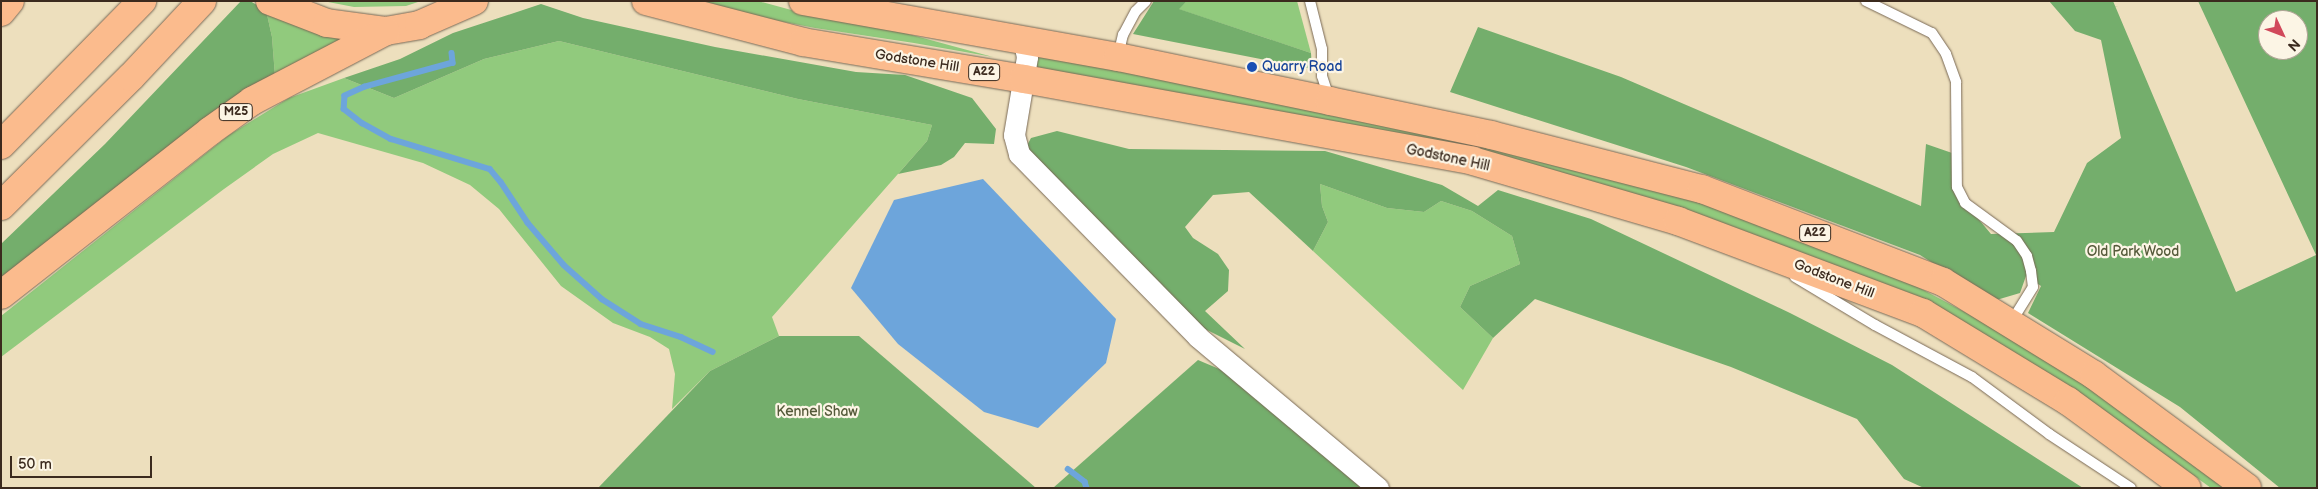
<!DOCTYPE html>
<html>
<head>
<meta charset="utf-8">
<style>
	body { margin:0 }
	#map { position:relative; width:2318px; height:489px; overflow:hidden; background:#eddfbd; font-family:"Balsamiq Sans",sans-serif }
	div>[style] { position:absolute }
	.green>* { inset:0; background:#91ca7d }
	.forest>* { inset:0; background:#74ae6c }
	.water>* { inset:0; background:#6da5db }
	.stream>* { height:5.5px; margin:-2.75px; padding:0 2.75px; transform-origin:2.75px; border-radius:2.75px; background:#6da5db }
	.roads { filter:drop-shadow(0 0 1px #796956) drop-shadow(0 0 1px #796956) }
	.lane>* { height:10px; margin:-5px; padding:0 5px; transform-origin:5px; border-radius:5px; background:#fff }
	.street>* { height:21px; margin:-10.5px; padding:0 10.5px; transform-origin:10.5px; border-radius:10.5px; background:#fff }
	.highway>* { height:28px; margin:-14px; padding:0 14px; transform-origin:14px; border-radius:14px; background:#fbbb8d }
	.dots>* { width:14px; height:14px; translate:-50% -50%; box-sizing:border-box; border:2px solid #fcf5e5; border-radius:50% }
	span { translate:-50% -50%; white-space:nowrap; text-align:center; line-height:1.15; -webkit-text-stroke:4.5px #fcf5e5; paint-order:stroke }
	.shield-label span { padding:1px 4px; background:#fcf5e5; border:1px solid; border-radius:4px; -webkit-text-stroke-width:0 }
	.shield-label { font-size:12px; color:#3b2a1e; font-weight:700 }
	.street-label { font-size:14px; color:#3b2a1e }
	.transit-label { font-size:14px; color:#164399 }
	.left { translate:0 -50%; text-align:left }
	.park-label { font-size:14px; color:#555a3a }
	.frame { position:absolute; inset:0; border:2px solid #3b2a1e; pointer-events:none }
	.north { position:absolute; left:2258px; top:10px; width:50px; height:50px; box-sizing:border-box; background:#fcf5e5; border:1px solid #afa495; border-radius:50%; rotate:133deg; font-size:14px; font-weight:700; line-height:20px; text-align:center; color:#3b2a1e }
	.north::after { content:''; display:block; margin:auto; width:18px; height:22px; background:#d1495b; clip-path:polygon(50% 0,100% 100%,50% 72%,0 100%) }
	.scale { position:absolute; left:10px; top:456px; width:142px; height:22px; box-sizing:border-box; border:2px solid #3b2a1e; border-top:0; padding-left:6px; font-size:15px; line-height:18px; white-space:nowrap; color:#3b2a1e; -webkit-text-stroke:4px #fcf5e5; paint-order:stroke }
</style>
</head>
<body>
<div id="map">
	<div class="green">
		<i style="clip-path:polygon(323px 1px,421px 1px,406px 6px,354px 7px)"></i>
		<i style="clip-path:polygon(693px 1px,758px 1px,817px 17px,901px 32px,993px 57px,914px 43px,815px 28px,743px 14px)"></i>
		<i style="clip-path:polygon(1187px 1px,1297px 1px,1311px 53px,1178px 9px)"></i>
		<i style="clip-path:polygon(266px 10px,357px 35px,312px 54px,275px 76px,272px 37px)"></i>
		<i style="clip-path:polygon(559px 41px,798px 99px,932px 125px,927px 141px,772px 317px,779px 336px,710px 371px,672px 409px,675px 374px,669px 349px,650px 337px,613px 323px,561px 286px,499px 209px,470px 185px,423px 163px,318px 133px,273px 154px,224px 189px,1px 357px,1px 316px,229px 135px,289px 98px,344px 78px,394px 98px,484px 59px)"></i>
		<i style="clip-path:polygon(1039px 55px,1322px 108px,1574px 165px,1736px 214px,1916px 286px,2006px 334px,2122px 409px,2228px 488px,2211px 488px,2074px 389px,1994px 342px,1457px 149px,1036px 67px)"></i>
		<i style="clip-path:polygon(1320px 184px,1387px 208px,1424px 212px,1441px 201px,1472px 211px,1512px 236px,1520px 264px,1470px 286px,1460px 307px,1493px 338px,1463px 390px,1313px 251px,1328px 222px,1322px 206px)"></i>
	</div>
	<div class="forest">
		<i style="clip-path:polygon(241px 1px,250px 1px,266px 10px,272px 37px,275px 76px,214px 111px,1px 281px,1px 244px,105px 144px)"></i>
		<i style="clip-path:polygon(1154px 1px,1187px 1px,1179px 9px,1311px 53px,1312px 69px,1133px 34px)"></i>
		<i style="clip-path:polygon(evenodd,2049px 1px,2113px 1px,2236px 292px,2316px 255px,2198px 1px,2317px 1px,2317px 488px,2280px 488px,2180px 407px,2028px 313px,2041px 286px,2026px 276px,2020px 293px,1993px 301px,1920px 255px,1686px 167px,1450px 92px,1478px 27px,1621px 77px,1921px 206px,1926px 144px,1955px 154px,1965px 203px,1991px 234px,2054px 232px,2087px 163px,2121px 138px,2101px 40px,2075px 31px,2049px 1px,2268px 20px,2298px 20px,2298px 50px,2268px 50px,2268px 20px)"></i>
		<i style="clip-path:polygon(541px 4px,583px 18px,715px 47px,856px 72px,905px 75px,972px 98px,996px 129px,994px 144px,965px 143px,954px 157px,941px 165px,898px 174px,927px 141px,932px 125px,798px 99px,559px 41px,484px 59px,394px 98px,344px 78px,400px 59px,453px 33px)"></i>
		<i style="clip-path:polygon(1057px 131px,1129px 149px,1325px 151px,1442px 185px,1478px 206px,1498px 190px,1591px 219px,1790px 313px,1892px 365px,2083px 488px,1924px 488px,1904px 479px,1857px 419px,1731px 367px,1535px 299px,1493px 338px,1460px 307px,1470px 286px,1520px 264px,1512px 236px,1472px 211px,1441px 201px,1424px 212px,1387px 208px,1320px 184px,1322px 206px,1328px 222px,1313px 251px,1249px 192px,1213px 195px,1185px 227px,1193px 238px,1218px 254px,1229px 270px,1228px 291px,1205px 311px,1245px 349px,1203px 328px,1024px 151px,1031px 138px)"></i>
		<i style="clip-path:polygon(779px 336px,859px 336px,1036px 488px,598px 488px,710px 371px)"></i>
		<i style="clip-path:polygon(1198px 360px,1231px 374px,1362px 488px,1053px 488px)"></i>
	</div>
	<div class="water">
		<i style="clip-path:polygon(983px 179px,1116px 319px,1106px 363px,1038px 428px,984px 412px,898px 344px,851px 288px,894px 200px)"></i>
	</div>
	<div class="stream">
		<i style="left:452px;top:53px;width:10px;rotate:84deg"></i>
		<i style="left:453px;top:63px;width:91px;rotate:164.7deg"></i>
		<i style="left:365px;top:87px;width:22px;rotate:156deg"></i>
		<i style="left:345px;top:96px;width:13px;rotate:94deg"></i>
		<i style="left:344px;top:109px;width:23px;rotate:38deg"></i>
		<i style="left:362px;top:123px;width:33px;rotate:29deg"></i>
		<i style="left:391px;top:139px;width:103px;rotate:16.9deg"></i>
		<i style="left:490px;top:169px;width:17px;rotate:50deg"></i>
		<i style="left:501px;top:182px;width:49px;rotate:56.6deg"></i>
		<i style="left:528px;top:223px;width:55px;rotate:49.4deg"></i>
		<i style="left:564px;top:265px;width:51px;rotate:41.8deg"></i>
		<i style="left:602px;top:299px;width:46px;rotate:32.7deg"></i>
		<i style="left:641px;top:324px;width:42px;rotate:18deg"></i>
		<i style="left:681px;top:337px;width:35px;rotate:25deg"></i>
		<i style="left:1068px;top:469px;width:21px;rotate:37deg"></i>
		<i style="left:1085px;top:482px;width:6px;rotate:72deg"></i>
	</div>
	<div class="roads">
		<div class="lane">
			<i style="left:1310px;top:1px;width:49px;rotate:76deg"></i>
			<i style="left:1322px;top:49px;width:27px;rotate:90deg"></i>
			<i style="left:1322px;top:76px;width:23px;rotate:72deg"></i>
			<i style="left:1866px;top:1px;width:73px;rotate:25.9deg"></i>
			<i style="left:1932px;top:33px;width:25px;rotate:56deg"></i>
			<i style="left:1946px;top:54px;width:30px;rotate:70deg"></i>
			<i style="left:1956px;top:82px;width:105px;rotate:89.5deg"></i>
			<i style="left:1957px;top:187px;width:18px;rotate:63deg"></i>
			<i style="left:1965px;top:203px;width:64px;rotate:36.2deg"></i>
			<i style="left:2017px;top:241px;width:18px;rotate:56deg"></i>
			<i style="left:2027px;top:256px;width:16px;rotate:75deg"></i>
			<i style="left:2031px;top:271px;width:16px;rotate:83deg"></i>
			<i style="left:2033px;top:287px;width:44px;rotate:121.9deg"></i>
			<i style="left:1118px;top:56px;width:22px;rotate:-77deg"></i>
			<i style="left:1123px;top:35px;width:27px;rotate:-62deg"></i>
			<i style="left:1136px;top:11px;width:14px;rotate:-45deg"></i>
			<i style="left:1795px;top:277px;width:93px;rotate:31deg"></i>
			<i style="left:1875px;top:325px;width:110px;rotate:28.2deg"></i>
			<i style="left:1972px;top:377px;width:96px;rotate:36.5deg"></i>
			<i style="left:2049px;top:434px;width:98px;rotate:33.4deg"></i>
		</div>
		<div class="street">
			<i style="left:1023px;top:39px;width:18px;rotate:77deg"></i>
			<i style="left:1027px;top:57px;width:79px;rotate:99.5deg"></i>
			<i style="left:1014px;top:135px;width:20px;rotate:75deg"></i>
			<i style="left:1019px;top:154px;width:256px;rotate:45.6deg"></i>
			<i style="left:1198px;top:337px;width:235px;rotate:40deg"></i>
		</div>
		<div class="highway">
			<i style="left:270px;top:1px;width:61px;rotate:21.1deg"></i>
			<i style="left:327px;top:23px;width:60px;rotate:7.7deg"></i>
			<i style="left:386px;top:31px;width:34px;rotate:-10deg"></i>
			<i style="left:419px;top:25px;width:60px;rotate:-23.6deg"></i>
			<i style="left:646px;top:1px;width:162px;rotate:14.6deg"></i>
			<i style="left:803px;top:42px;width:224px;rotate:9.5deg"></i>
			<i style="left:1024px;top:79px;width:456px;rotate:10.3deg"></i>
			<i style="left:1473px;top:161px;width:214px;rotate:16.3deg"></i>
			<i style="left:1678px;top:221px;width:262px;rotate:20.6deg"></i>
			<i style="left:1923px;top:313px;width:170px;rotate:31.3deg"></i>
			<i style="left:2068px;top:401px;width:147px;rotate:36.2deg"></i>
			<i style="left:803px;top:1px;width:320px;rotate:10.1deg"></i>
			<i style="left:1118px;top:57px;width:217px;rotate:11.7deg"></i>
			<i style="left:1330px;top:101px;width:165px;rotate:11.9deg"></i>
			<i style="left:1491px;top:135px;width:218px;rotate:14.4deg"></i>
			<i style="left:1702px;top:189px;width:258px;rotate:21.1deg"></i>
			<i style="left:1943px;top:282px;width:177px;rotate:31.6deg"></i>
			<i style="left:2094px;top:375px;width:190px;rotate:36.4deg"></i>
			<i style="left:1px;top:12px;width:14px;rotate:-51deg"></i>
			<i style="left:1px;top:145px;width:202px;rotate:-45.6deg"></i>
			<i style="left:1px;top:206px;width:183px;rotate:-44.8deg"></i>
			<i style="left:131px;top:77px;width:104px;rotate:-46.9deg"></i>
			<i style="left:1px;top:295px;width:266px;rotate:-38.1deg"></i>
			<i style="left:210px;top:131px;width:52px;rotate:-35.5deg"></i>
			<i style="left:252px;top:101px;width:151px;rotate:-27.6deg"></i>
		</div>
	</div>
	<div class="dots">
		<i style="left:1252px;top:67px;background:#1a4fb4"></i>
	</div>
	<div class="shield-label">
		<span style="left:984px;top:72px">A22</span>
		<span style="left:236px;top:112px">M25</span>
		<span style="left:1815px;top:233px">A22</span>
	</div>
	<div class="street-label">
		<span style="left:917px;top:61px;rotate:9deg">Godstone Hill</span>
		<span style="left:1448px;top:158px;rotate:12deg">Godstone Hill</span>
		<span style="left:1834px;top:279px;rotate:21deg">Godstone Hill</span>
	</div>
	<div class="transit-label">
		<span class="left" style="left:1262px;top:67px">Quarry Road</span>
	</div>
	<div class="park-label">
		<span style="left:2133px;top:252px">Old Park Wood</span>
		<span style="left:817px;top:412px">Kennel Shaw</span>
	</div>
	<div class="frame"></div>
	<div class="north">N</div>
	<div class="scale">50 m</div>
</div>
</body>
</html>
